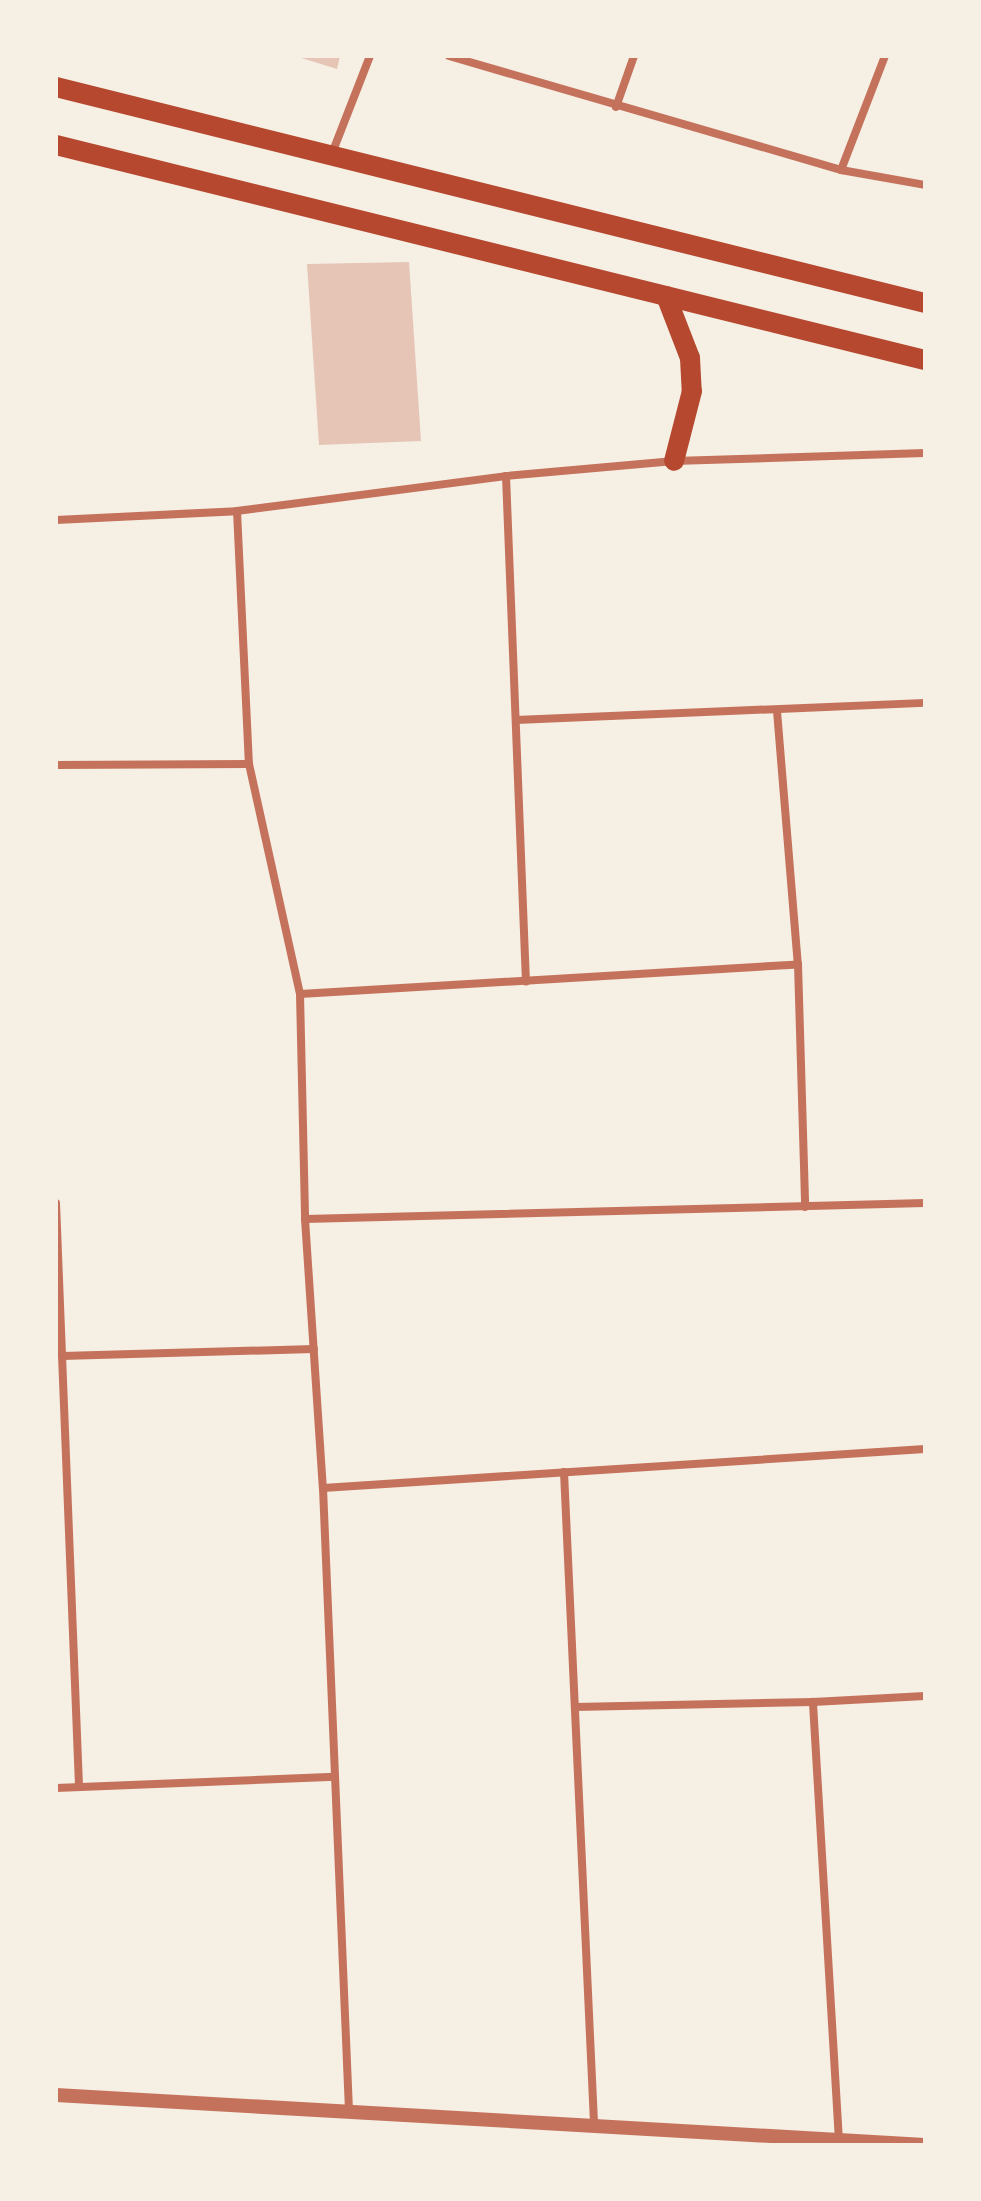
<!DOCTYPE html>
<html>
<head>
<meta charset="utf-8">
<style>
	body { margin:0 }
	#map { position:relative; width:981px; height:2201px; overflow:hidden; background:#f6efe4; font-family:"Open Sans",sans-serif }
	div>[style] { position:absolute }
	.building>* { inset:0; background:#e6c5b7 }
	.minor>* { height:8px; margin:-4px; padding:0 4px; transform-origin:4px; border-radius:4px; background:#c5725c }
	.tertiary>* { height:14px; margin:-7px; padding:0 7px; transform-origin:7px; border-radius:7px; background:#c5725c }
	.primary>* { height:20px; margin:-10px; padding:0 10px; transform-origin:10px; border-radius:10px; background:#b5482f }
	span { translate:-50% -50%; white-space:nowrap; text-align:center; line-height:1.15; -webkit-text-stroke:7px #f6efe4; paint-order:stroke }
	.frame { position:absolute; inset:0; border:58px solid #f6efe4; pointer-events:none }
</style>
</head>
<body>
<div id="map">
	<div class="building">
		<i style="clip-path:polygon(295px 56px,340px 56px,337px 69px)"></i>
		<i style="clip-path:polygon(409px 262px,421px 441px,319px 445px,307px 264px)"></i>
	</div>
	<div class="minor">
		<i style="left:449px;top:56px;width:408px;rotate:16.2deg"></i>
		<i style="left:841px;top:170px;width:85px;rotate:10.1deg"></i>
		<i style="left:616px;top:107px;width:54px;rotate:-70.6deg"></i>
		<i style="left:331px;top:156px;width:107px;rotate:-68.7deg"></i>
		<i style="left:841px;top:170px;width:122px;rotate:-68.9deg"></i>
		<i style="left:506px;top:476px;width:506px;rotate:87.74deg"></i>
		<i style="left:237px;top:511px;width:253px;rotate:87.3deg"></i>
		<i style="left:249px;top:764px;width:236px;rotate:77.5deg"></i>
		<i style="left:300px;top:994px;width:225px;rotate:88.7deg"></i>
		<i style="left:305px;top:1219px;width:270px;rotate:86.2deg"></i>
		<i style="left:323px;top:1488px;width:603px;rotate:-3.71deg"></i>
		<i style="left:56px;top:520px;width:181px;rotate:-2.8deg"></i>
		<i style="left:237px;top:511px;width:271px;rotate:-7.4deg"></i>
		<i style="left:506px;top:476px;width:169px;rotate:-5.1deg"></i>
		<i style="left:674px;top:461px;width:251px;rotate:-1.8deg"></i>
		<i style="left:777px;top:711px;width:254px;rotate:85.3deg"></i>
		<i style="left:798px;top:964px;width:243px;rotate:88.3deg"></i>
		<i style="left:516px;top:720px;width:409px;rotate:-2.4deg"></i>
		<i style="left:56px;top:765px;width:193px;rotate:-0.3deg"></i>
		<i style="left:300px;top:994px;width:499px;rotate:-3.4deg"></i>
		<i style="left:56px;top:1203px;width:584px;rotate:87.74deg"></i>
		<i style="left:305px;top:1219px;width:620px;rotate:-1.48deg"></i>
		<i style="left:62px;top:1356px;width:252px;rotate:-1.6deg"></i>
		<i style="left:564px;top:1472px;width:651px;rotate:87.36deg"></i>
		<i style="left:323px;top:1488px;width:623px;rotate:87.61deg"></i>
		<i style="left:575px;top:1707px;width:238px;rotate:-1.2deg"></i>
		<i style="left:56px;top:1788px;width:279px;rotate:-2.3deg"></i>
		<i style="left:839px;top:2141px;width:440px;rotate:-93.4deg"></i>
		<i style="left:813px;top:1702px;width:112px;rotate:-3.1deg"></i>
	</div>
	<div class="tertiary">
		<i style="left:56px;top:2095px;width:870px;rotate:3.29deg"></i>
	</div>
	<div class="primary">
		<i style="left:56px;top:87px;width:895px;rotate:13.96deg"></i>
		<i style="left:56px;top:145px;width:895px;rotate:13.9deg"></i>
		<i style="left:666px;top:296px;width:66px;rotate:68.8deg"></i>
		<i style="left:690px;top:358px;width:33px;rotate:87deg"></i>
		<i style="left:692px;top:391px;width:72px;rotate:104.4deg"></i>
	</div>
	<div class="frame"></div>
</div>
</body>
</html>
